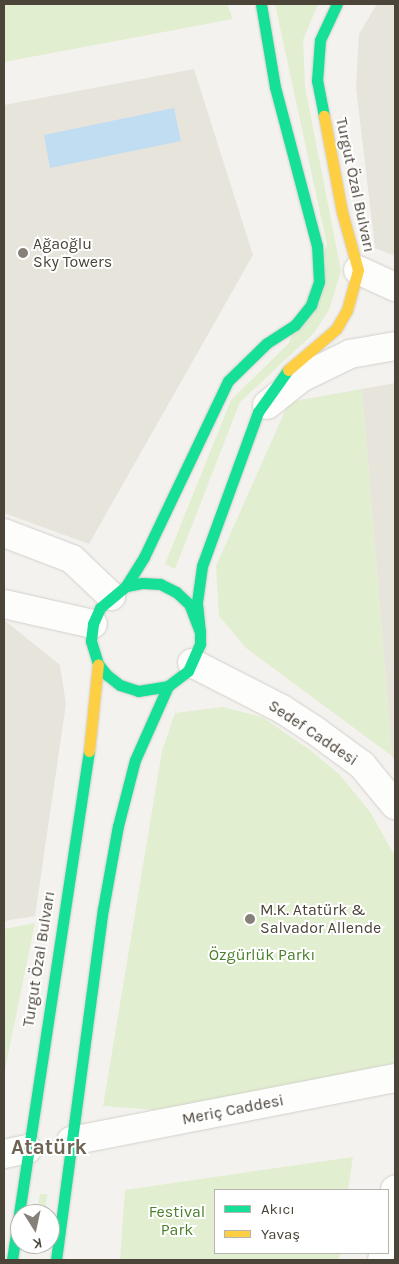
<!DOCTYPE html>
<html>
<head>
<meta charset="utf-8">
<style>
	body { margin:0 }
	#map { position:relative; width:399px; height:1264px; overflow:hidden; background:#f4f2ee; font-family:Karla,sans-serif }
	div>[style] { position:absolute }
	.residential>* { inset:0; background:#e7e4dc }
	.green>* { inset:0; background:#e1eecf }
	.water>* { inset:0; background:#c0ddf1 }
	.roads { filter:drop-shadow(0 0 1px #d2d0cb) drop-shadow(0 0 1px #d2d0cb) }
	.street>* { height:28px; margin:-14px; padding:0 14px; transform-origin:14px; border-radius:14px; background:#fdfdfc }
	.fast>* { height:11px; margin:-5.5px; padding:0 5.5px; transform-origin:5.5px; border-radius:5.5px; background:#16e098 }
	.slow>* { height:11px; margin:-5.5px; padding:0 5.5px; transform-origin:5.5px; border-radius:5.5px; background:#ffcf43 }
	.dots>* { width:14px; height:14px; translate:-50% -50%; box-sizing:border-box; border:2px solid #fff; border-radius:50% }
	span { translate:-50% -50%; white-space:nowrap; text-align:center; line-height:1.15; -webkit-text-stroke:4px #fff; paint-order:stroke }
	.street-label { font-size:16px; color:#4b4439 }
	.poi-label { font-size:16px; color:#4b4439 }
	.left { translate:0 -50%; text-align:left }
	.park-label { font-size:16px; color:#4a7f2a }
	.district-label { font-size:21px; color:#6e6250; font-weight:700 }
	.frame { position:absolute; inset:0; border:5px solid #4b4439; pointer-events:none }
	.legend { position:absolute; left:214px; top:1189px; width:175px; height:65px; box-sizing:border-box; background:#fff; border:1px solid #b7b4b0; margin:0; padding:6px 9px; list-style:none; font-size:15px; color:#4b4439 }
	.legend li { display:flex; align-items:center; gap:10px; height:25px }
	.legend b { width:25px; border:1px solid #b7b4b0 }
	.north { position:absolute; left:10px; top:1204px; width:50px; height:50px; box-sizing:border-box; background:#fff; border:1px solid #b7b4b0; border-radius:50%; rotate:170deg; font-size:14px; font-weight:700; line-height:20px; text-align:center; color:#4b4439 }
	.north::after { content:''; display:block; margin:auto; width:18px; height:22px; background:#868178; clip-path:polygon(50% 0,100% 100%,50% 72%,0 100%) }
</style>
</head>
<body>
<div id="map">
	<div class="residential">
		<i style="clip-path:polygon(377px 4px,395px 4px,395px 256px,375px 248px,356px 87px,359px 34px)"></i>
		<i style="clip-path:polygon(194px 69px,253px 255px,89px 544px,4px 513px,4px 105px)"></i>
		<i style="clip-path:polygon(395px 383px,395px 762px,392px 756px,362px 389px)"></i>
		<i style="clip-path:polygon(4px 620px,60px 665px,66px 704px,35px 916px,4px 921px)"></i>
	</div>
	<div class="green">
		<i style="clip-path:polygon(4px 4px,227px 4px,233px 19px,4px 62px)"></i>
		<i style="clip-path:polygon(275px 4px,318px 4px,303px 40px,305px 87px,341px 271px,329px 310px,314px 333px,240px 402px,175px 569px,165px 564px,231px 400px,289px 343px,327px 245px)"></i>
		<i style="clip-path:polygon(362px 389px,392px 756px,246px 648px,219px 616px,216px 566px,289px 402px)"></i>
		<i style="clip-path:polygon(223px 707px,262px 717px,310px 750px,340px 775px,370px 812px,395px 856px,395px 1065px,156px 1110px,103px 1106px,162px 751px,175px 713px)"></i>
		<i style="clip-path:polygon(35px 923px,4px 1074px,4px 929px)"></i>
		<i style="clip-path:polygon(353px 1157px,348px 1190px,215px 1190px,215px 1253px,340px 1253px,339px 1260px,120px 1260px,125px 1190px)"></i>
		<i style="clip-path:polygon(40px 1194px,47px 1194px,45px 1214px,37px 1214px)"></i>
	</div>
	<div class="water">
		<i style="clip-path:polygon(174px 108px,181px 141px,50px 168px,44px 135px)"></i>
	</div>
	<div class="roads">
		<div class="street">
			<i style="left:358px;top:270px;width:41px;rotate:24.7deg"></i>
			<i style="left:267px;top:405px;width:43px;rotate:-38.5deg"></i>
			<i style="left:301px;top:378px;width:55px;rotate:-26.1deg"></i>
			<i style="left:350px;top:354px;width:46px;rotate:-10.1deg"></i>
			<i style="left:4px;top:533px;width:73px;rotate:20.9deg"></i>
			<i style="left:72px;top:559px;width:54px;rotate:43.5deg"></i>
			<i style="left:4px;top:604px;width:91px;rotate:12.7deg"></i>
			<i style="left:192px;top:663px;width:101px;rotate:27.1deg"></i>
			<i style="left:282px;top:709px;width:37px;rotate:33deg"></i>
			<i style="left:313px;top:729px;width:61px;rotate:36.3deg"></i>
			<i style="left:362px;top:765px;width:52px;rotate:50.5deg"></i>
			<i style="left:71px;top:1141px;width:330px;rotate:-11deg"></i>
			<i style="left:4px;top:1154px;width:24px;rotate:-12deg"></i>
			<i style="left:388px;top:1231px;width:42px;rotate:-80.3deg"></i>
			<i style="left:382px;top:1260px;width:7px;rotate:-74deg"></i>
		</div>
		<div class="fast">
			<i style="left:324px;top:116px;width:36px;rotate:-101deg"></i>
			<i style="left:317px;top:81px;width:41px;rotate:-85.8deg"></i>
			<i style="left:320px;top:40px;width:40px;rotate:-65deg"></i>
			<i style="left:126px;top:586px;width:34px;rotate:-58deg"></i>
			<i style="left:144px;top:557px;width:195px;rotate:-64.5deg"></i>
			<i style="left:228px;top:381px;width:54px;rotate:-44.3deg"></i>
			<i style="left:267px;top:343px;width:33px;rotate:-33deg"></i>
			<i style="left:295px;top:325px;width:26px;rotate:-51deg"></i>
			<i style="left:311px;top:305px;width:24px;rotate:-71deg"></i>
			<i style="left:319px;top:282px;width:36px;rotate:-93deg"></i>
			<i style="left:317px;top:246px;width:164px;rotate:-104.8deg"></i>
			<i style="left:275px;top:87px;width:84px;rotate:-99.6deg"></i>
			<i style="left:200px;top:632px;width:30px;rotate:-111deg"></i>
			<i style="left:189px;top:604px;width:18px;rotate:-137deg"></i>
			<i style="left:176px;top:592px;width:18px;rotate:-153deg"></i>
			<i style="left:160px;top:584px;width:18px;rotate:-177deg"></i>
			<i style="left:142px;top:583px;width:16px;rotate:169deg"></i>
			<i style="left:126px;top:586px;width:34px;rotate:140deg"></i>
			<i style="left:100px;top:608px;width:17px;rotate:114deg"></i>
			<i style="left:93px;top:624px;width:17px;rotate:97deg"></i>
			<i style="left:91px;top:641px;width:24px;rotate:73deg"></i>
			<i style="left:98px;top:664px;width:14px;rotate:51deg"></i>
			<i style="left:107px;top:675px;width:16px;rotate:38deg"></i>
			<i style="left:120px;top:685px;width:19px;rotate:18deg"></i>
			<i style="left:138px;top:691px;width:30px;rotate:-9deg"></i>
			<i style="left:168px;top:686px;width:25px;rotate:-37deg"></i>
			<i style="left:188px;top:671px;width:30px;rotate:-66deg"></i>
			<i style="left:200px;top:644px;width:12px;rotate:-90deg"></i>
			<i style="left:200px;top:632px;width:30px;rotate:-96deg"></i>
			<i style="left:197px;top:602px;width:36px;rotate:-82deg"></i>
			<i style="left:202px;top:566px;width:164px;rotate:-70deg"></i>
			<i style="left:258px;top:412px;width:52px;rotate:-54.5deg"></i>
			<i style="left:12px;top:1260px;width:515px;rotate:-81.4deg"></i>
			<i style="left:56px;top:1260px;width:354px;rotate:-82.4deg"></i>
			<i style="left:103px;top:909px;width:84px;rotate:-79.8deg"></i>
			<i style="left:118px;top:826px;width:68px;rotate:-75.6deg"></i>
			<i style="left:135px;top:760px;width:81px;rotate:-66deg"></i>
		</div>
		<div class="slow">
			<i style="left:288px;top:370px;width:63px;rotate:-40.5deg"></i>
			<i style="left:336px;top:329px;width:22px;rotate:-60deg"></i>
			<i style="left:347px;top:310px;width:41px;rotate:-74.6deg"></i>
			<i style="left:358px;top:270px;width:60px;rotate:-105.4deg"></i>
			<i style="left:342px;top:212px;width:98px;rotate:-100.6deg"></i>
			<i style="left:89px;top:751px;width:87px;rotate:-84.1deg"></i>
		</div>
	</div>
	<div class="dots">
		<i style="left:23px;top:253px;background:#868178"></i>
		<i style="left:250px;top:919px;background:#868178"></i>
	</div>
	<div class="street-label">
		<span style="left:355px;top:185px;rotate:78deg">Turgut Özal Bulvarı</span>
		<span style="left:313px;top:733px;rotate:34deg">Sedef Caddesi</span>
		<span style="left:39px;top:959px;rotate:-81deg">Turgut Özal Bulvarı</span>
		<span style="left:233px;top:1110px;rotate:-11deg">Meriç Caddesi</span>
	</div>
	<div class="poi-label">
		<span class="left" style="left:33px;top:253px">Ağaoğlu<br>Sky Towers</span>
		<span class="left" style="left:260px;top:919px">M.K. Atatürk &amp;<br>Salvador Allende</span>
	</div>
	<div class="park-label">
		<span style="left:262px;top:955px">Özgürlük Parkı</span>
		<span style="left:177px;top:1221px">Festival<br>Park</span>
	</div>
	<div class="district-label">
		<span style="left:49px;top:1147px">Atatürk</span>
	</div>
	<div class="frame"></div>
	<ul class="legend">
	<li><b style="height:6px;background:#16e098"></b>Akıcı</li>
	<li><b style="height:6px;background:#ffcf43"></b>Yavaş</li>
	</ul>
	<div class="north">K</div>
</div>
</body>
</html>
